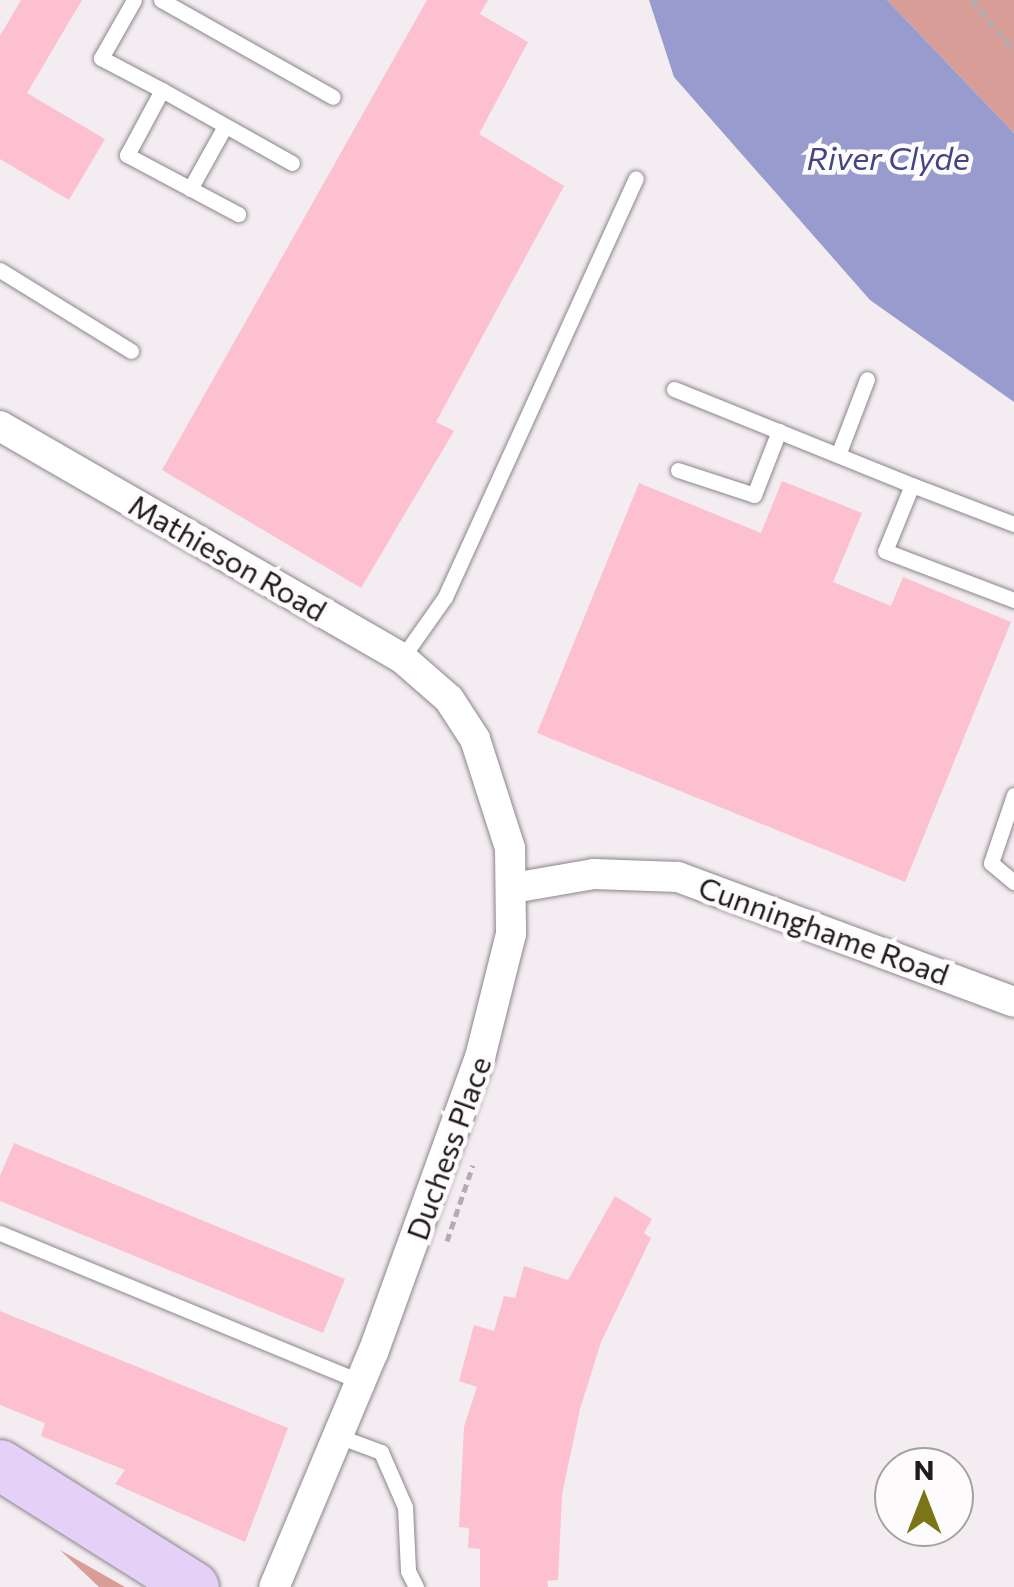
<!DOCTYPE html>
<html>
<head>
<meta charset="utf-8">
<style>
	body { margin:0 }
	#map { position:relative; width:1014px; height:1587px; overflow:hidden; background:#f3ecf1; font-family:Commissioner,sans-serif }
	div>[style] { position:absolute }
	.forest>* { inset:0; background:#d89d96 }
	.water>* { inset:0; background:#989bcd }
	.building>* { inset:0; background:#fcc0d1 }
	.path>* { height:5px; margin-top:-2.5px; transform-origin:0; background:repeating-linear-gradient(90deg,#b2adb1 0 8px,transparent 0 13px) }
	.roads { filter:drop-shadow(0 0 2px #8c868b) drop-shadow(0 0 2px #8c868b) }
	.lane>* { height:15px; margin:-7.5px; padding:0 7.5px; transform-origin:7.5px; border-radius:7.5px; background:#fff }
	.street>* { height:30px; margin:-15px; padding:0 15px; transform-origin:15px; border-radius:15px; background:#fff }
	.primary>* { height:50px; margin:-25px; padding:0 25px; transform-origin:25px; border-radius:25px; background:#e5d0f8 }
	span { translate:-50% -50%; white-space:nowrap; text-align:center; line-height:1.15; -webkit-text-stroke:9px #fefbfd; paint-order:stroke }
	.street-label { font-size:30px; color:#1d1b1d }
	.water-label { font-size:32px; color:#454483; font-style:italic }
	.north { position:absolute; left:874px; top:1447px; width:100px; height:100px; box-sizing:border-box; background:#fefbfd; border:2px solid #a4a1a3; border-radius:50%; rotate:0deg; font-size:28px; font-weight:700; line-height:40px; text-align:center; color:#1d1b1d }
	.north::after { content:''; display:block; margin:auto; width:35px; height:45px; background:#7b7518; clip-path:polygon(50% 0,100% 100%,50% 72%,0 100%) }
</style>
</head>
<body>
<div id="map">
	<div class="forest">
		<i style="clip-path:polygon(887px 0,1014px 0,1014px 133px)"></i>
		<i style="clip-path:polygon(60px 1550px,125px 1587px,99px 1587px)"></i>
	</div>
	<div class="water">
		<i style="clip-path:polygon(649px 0,887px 0,1014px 133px,1014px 402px,870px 300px,674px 77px)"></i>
	</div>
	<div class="building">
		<i style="clip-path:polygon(21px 0,82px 0,27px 93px,105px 139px,69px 200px,0 159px,0 36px)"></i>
		<i style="clip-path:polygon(427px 0,488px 0,480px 14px,528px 42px,479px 134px,564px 186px,436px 422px,454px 431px,361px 588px,162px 470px)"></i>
		<i style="clip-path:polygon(782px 481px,862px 513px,833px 582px,891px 606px,903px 577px,1011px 622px,905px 882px,537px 733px,639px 483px,761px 533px)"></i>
		<i style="clip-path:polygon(14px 1143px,345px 1279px,323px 1333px,0 1201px,0 1176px)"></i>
		<i style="clip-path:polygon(615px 1196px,652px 1219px,644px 1233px,651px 1238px,601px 1342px,580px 1409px,562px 1495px,558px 1580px,547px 1581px,548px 1587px,480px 1587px,480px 1549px,468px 1548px,469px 1528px,459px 1527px,464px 1427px,477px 1387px,459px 1381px,474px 1325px,494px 1331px,504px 1296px,515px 1298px,524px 1266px,568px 1280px)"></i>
		<i style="clip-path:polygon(0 1311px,288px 1428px,245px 1542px,115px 1484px,125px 1470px,41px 1436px,45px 1423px,0 1405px)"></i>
	</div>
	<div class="path">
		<i style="left:972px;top:0;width:66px;rotate:50.5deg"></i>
		<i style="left:447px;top:1241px;width:80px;rotate:-71.1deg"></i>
	</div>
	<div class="roads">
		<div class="lane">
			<i style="left:134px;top:0;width:67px;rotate:119.6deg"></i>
			<i style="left:101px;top:58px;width:69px;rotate:27.7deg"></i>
			<i style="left:162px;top:90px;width:74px;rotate:118.3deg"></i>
			<i style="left:127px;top:155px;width:126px;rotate:28deg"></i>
			<i style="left:161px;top:0;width:197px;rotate:29.4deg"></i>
			<i style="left:162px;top:90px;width:149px;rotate:29.3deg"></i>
			<i style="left:190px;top:189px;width:72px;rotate:-60.9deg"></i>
			<i style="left:0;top:270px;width:154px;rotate:31.7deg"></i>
			<i style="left:674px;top:389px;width:257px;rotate:22deg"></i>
			<i style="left:912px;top:485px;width:71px;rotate:112.2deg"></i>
			<i style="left:885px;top:551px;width:138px;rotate:20.8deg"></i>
			<i style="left:838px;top:455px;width:81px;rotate:-69.1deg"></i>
			<i style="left:678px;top:470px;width:80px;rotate:18.2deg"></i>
			<i style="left:754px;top:495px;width:69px;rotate:-68.7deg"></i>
			<i style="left:912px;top:485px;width:109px;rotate:20.9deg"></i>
			<i style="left:402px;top:658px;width:75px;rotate:-54.8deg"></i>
			<i style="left:445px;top:597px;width:460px;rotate:-65.5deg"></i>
			<i style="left:1014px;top:795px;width:72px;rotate:108.7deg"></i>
			<i style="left:991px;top:863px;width:30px;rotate:40deg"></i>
			<i style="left:0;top:1233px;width:391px;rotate:22.4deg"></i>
			<i style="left:338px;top:1436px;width:46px;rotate:20.4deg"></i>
			<i style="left:381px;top:1452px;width:60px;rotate:66.4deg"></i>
			<i style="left:405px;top:1507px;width:64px;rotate:87.3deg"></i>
			<i style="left:408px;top:1571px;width:18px;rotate:63deg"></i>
		</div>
		<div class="street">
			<i style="left:0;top:426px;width:464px;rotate:30deg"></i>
			<i style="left:402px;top:658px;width:62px;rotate:41.1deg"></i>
			<i style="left:449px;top:699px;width:48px;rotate:57deg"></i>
			<i style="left:475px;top:739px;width:114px;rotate:72.2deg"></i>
			<i style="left:510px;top:848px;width:86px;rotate:89.3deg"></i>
			<i style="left:511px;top:934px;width:127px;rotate:104.1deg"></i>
			<i style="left:480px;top:1057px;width:314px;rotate:109.9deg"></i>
			<i style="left:373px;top:1352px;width:255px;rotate:112.8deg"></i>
			<i style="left:513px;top:888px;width:82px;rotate:-9.8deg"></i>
			<i style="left:594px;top:874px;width:84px;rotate:2deg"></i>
			<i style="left:678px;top:877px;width:358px;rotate:20.4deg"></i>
		</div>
		<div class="primary">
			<i style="left:0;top:1465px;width:229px;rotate:32.2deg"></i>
		</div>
	</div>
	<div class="street-label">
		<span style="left:228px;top:557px;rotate:30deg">Mathieson Road</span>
		<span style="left:824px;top:930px;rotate:20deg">Cunninghame Road</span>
		<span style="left:448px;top:1148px;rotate:-70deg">Duchess Place</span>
	</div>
	<div class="water-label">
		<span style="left:888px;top:157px">River Clyde</span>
	</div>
	<div class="north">N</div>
</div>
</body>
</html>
